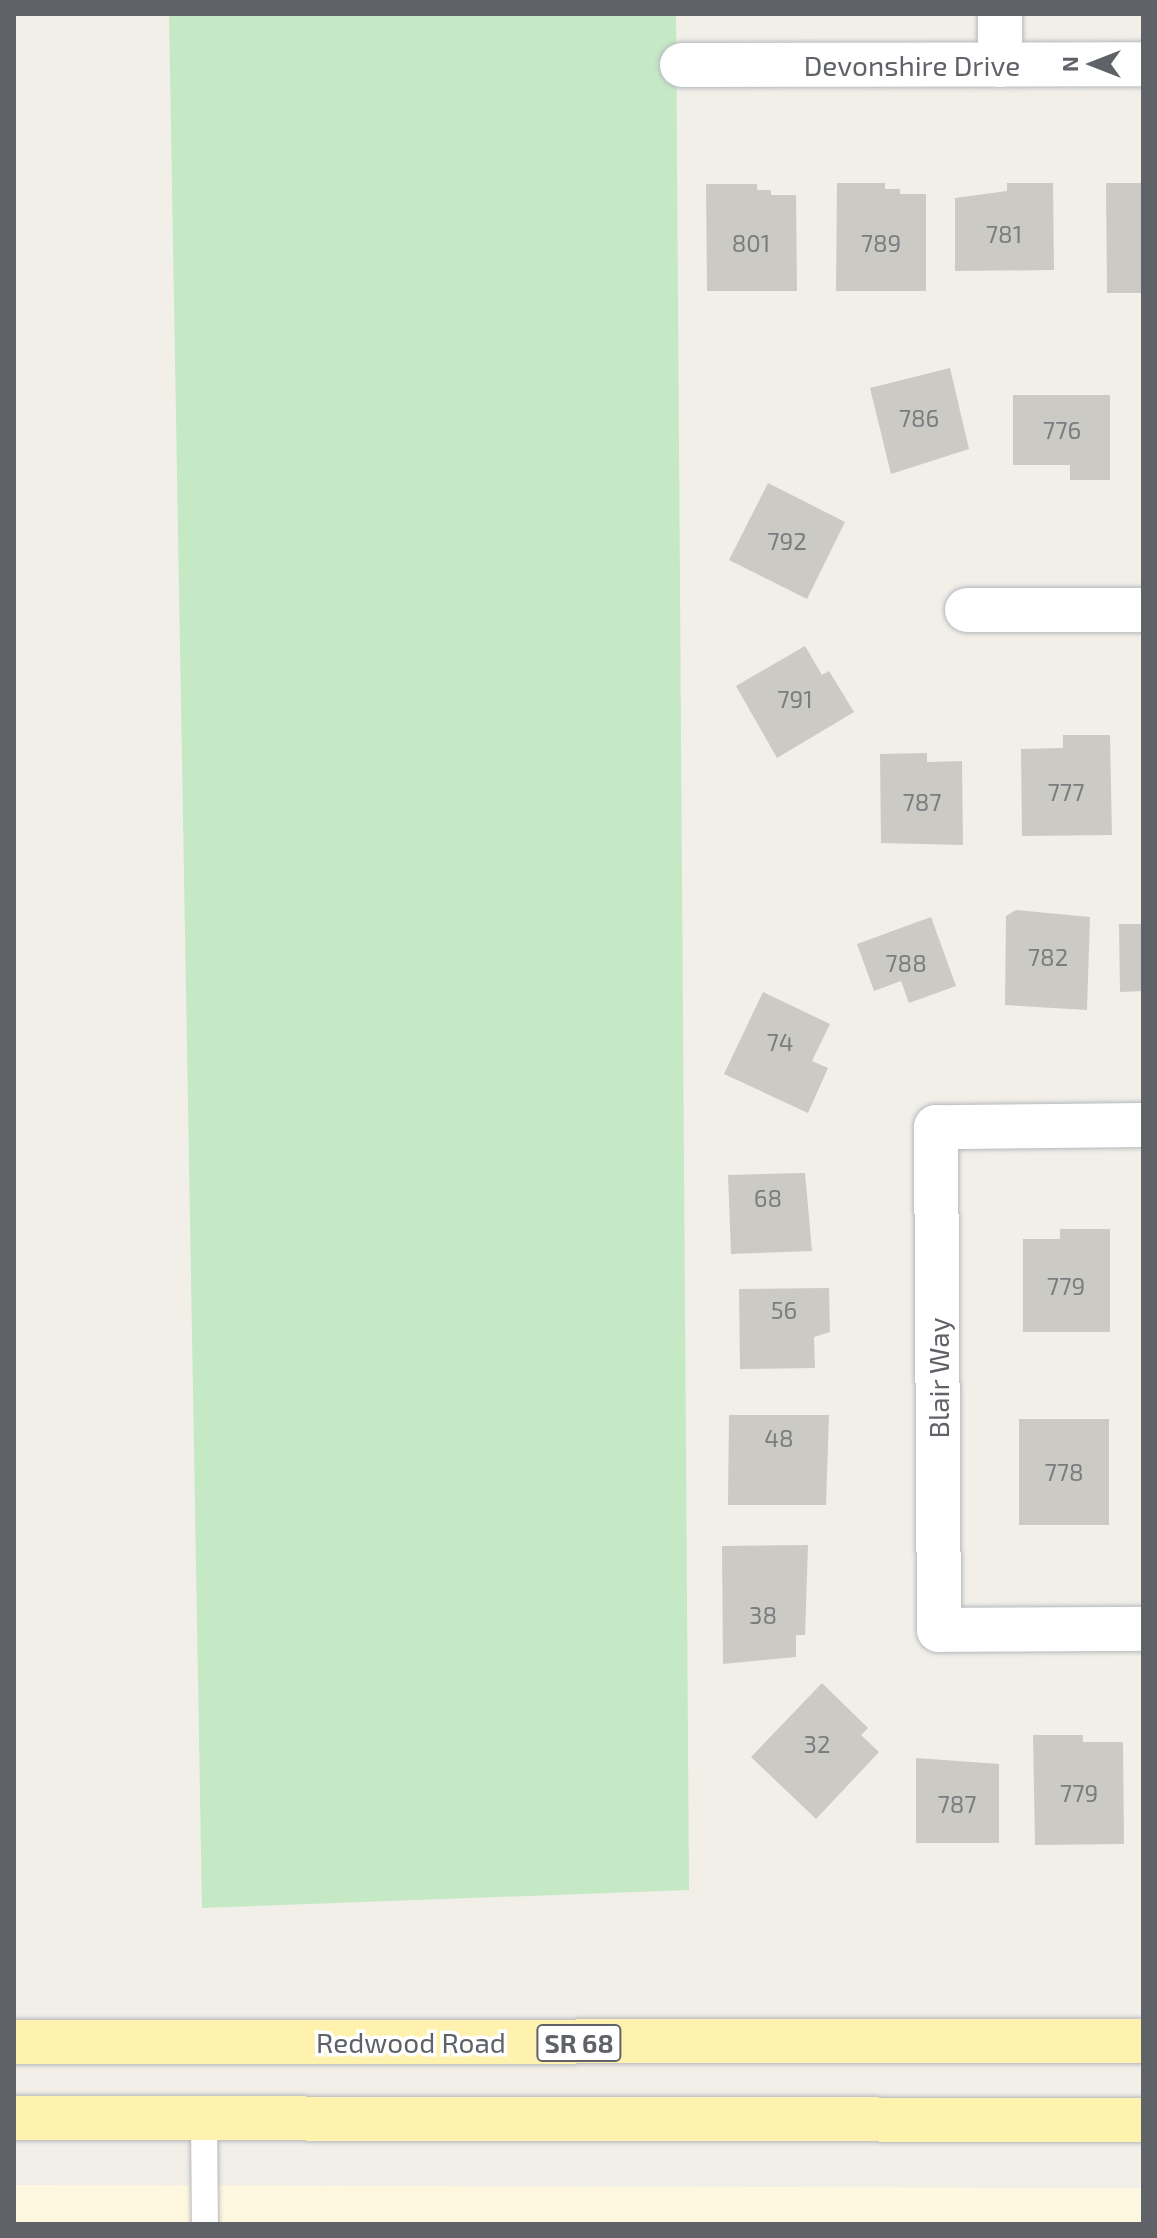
<!DOCTYPE html>
<html>
<head>
<meta charset="utf-8">
<style>
	body { margin:0 }
	#map { position:relative; width:1157px; height:2238px; overflow:hidden; background:#f1efe8; font-family:"Exo 2",sans-serif }
	div>[style] { position:absolute }
	.commercial>* { inset:0; background:#fef7e0 }
	.green>* { inset:0; background:#c5e8c5 }
	.building>* { inset:0; background:#cccac5 }
	.roads { filter:drop-shadow(0 0 2px #b5b8bc) drop-shadow(0 0 2px #b5b8bc) }
	.service>* { height:26px; margin:-13px; padding:0 13px; transform-origin:13px; border-radius:13px; background:#fff }
	.minor>* { height:44px; margin:-22px; padding:0 22px; transform-origin:22px; border-radius:22px; background:#fff }
	.primary>* { height:44px; margin:-22px; padding:0 22px; transform-origin:22px; border-radius:22px; background:#fff2af }
	span { translate:-50% -50%; white-space:nowrap; text-align:center; line-height:1.15; -webkit-text-stroke:7px #fff; paint-order:stroke }
	.number-label { font-size:24px; color:#7a7d7f }
	.number-label span { -webkit-text-stroke-width:0 }
	.shield-label span { padding:2px 6px; background:#fff; border:2px solid; border-radius:6px; -webkit-text-stroke-width:0 }
	.shield-label { font-size:26px; color:#5f6368; font-weight:700 }
	.street-label { font-size:28px; color:#5f6368 }
	.frame { position:absolute; inset:0; border:16px solid #5f6368; pointer-events:none }
	.north { position:absolute; left:1053px; top:24px; width:80px; height:80px; -webkit-text-stroke:6px #fff; paint-order:stroke; rotate:270deg; font-size:22px; font-weight:700; line-height:32px; text-align:center; color:#5f6368 }
	.north::after { content:''; display:block; margin:auto; width:28px; height:36px; background:#5f6368; clip-path:polygon(50% 0,100% 100%,50% 72%,0 100%) }
</style>
</head>
<body>
<div id="map">
	<div class="commercial">
		<i style="clip-path:polygon(14px 2185px,1143px 2188px,1143px 2224px,14px 2224px)"></i>
	</div>
	<div class="green">
		<i style="clip-path:polygon(169px 14px,676px 14px,689px 1890px,202px 1908px)"></i>
	</div>
	<div class="building">
		<i style="clip-path:polygon(837px 183px,885px 183px,885px 189px,900px 189px,900px 194px,926px 194px,926px 291px,836px 291px)"></i>
		<i style="clip-path:polygon(1007px 183px,1053px 183px,1054px 270px,955px 271px,955px 198px,1007px 191px)"></i>
		<i style="clip-path:polygon(1106px 183px,1143px 183px,1143px 293px,1107px 293px)"></i>
		<i style="clip-path:polygon(706px 184px,757px 184px,757px 190px,771px 190px,771px 195px,796px 195px,797px 291px,707px 291px)"></i>
		<i style="clip-path:polygon(950px 368px,969px 449px,891px 474px,870px 388px)"></i>
		<i style="clip-path:polygon(1013px 395px,1110px 395px,1110px 480px,1070px 480px,1070px 465px,1013px 465px)"></i>
		<i style="clip-path:polygon(768px 483px,845px 522px,807px 599px,729px 560px)"></i>
		<i style="clip-path:polygon(805px 646px,822px 675px,829px 671px,854px 712px,777px 758px,736px 686px)"></i>
		<i style="clip-path:polygon(1063px 735px,1110px 735px,1112px 835px,1022px 836px,1021px 749px,1063px 748px)"></i>
		<i style="clip-path:polygon(927px 753px,927px 762px,962px 761px,963px 845px,881px 843px,880px 754px)"></i>
		<i style="clip-path:polygon(1016px 910px,1090px 917px,1087px 1010px,1005px 1005px,1006px 916px)"></i>
		<i style="clip-path:polygon(931px 917px,956px 986px,909px 1003px,901px 981px,874px 991px,857px 944px)"></i>
		<i style="clip-path:polygon(1119px 924px,1143px 924px,1143px 991px,1120px 992px)"></i>
		<i style="clip-path:polygon(763px 992px,830px 1024px,812px 1061px,828px 1068px,808px 1113px,724px 1074px)"></i>
		<i style="clip-path:polygon(805px 1173px,812px 1251px,731px 1254px,728px 1175px)"></i>
		<i style="clip-path:polygon(1060px 1229px,1110px 1229px,1110px 1332px,1023px 1332px,1023px 1239px,1060px 1239px)"></i>
		<i style="clip-path:polygon(829px 1288px,830px 1332px,814px 1337px,815px 1368px,740px 1369px,739px 1289px)"></i>
		<i style="clip-path:polygon(729px 1415px,829px 1415px,826px 1505px,728px 1505px)"></i>
		<i style="clip-path:polygon(1019px 1419px,1109px 1419px,1109px 1525px,1019px 1525px)"></i>
		<i style="clip-path:polygon(808px 1545px,805px 1635px,796px 1635px,796px 1657px,723px 1664px,722px 1546px)"></i>
		<i style="clip-path:polygon(822px 1683px,868px 1728px,861px 1735px,879px 1752px,816px 1819px,751px 1757px)"></i>
		<i style="clip-path:polygon(1033px 1735px,1083px 1735px,1083px 1742px,1123px 1742px,1124px 1844px,1035px 1845px)"></i>
		<i style="clip-path:polygon(916px 1758px,999px 1764px,999px 1843px,916px 1843px)"></i>
	</div>
	<div class="roads">
		<div class="service">
			<i style="left:204px;top:2118px;width:106px;rotate:89.5deg"></i>
		</div>
		<div class="minor">
			<i style="left:1000px;top:14px;width:51px;rotate:90deg"></i>
			<i style="left:682px;top:65px;width:461px;rotate:-0.1deg"></i>
			<i style="left:967px;top:610px;width:176px"></i>
			<i style="left:1143px;top:1125px;width:207px;rotate:179.4deg"></i>
			<i style="left:936px;top:1127px;width:503px;rotate:89.66deg"></i>
			<i style="left:939px;top:1630px;width:204px;rotate:-0.3deg"></i>
		</div>
		<div class="primary">
			<i style="left:14px;top:2042px;width:1129px;rotate:-0.05deg"></i>
			<i style="left:14px;top:2118px;width:1129px;rotate:0.1deg"></i>
		</div>
	</div>
	<div class="number-label">
		<span style="left:1004px;top:234px">781</span>
		<span style="left:751px;top:243px">801</span>
		<span style="left:881px;top:243px">789</span>
		<span style="left:919px;top:418px">786</span>
		<span style="left:1062px;top:430px">776</span>
		<span style="left:787px;top:541px">792</span>
		<span style="left:795px;top:699px">791</span>
		<span style="left:1066px;top:792px">777</span>
		<span style="left:922px;top:802px">787</span>
		<span style="left:1048px;top:957px">782</span>
		<span style="left:906px;top:963px">788</span>
		<span style="left:780px;top:1042px">74</span>
		<span style="left:768px;top:1198px">68</span>
		<span style="left:1066px;top:1286px">779</span>
		<span style="left:784px;top:1310px">56</span>
		<span style="left:779px;top:1438px">48</span>
		<span style="left:1064px;top:1472px">778</span>
		<span style="left:763px;top:1615px">38</span>
		<span style="left:817px;top:1744px">32</span>
		<span style="left:1079px;top:1793px">779</span>
		<span style="left:957px;top:1804px">787</span>
	</div>
	<div class="shield-label">
		<span style="left:579px;top:2043px">SR 68</span>
	</div>
	<div class="street-label">
		<span style="left:912px;top:65px">Devonshire Drive</span>
		<span style="left:938px;top:1378px;rotate:-90deg">Blair Way</span>
		<span style="left:411px;top:2042px">Redwood Road</span>
	</div>
	<div class="frame"></div>
	<div class="north">N</div>
</div>
</body>
</html>
